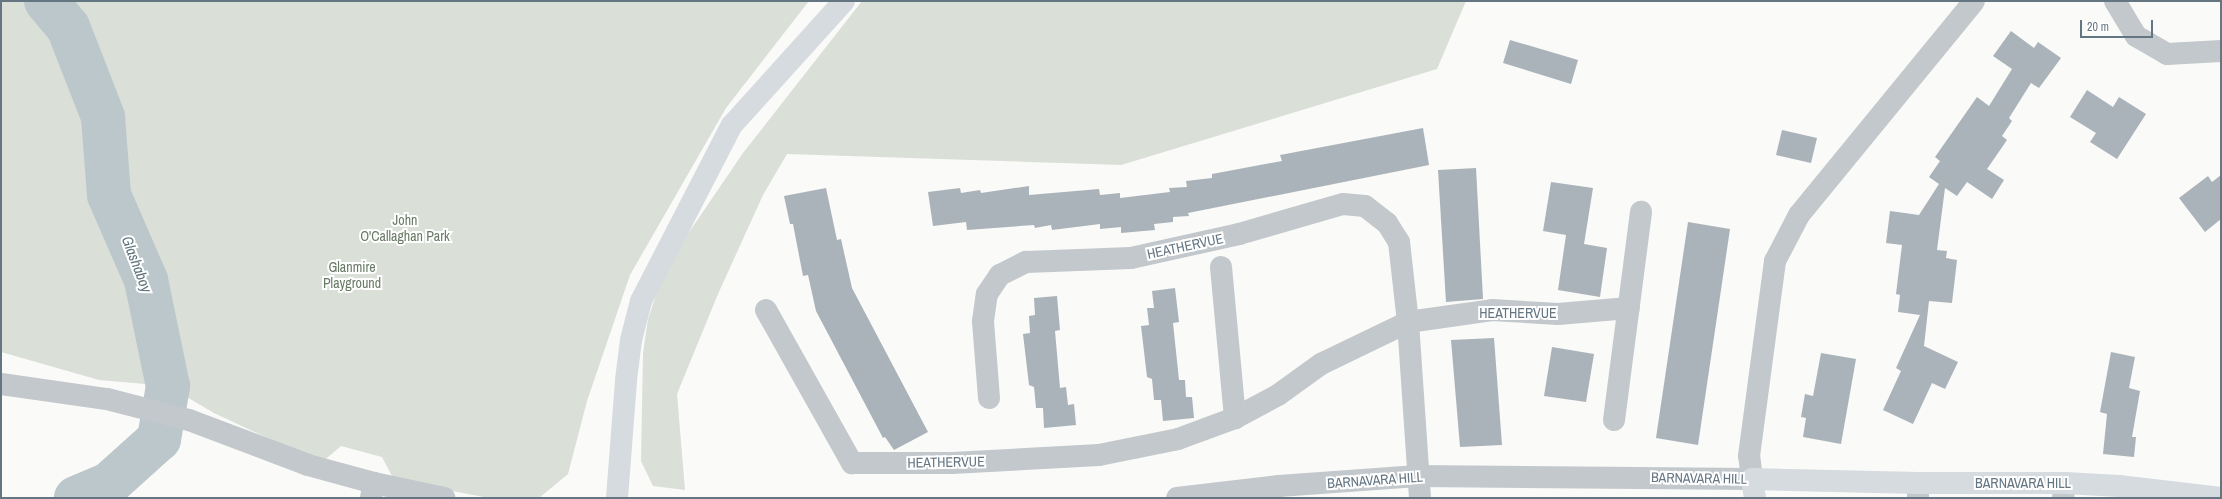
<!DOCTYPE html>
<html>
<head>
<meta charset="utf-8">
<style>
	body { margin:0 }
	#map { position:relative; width:2222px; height:499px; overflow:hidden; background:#fafaf8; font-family:"Archivo Narrow",sans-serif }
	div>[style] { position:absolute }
	.green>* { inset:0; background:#dadfd7 }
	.river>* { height:44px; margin:-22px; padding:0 22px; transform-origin:22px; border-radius:22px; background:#bbc7cb }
	.building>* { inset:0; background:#aab3b9 }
	.minor>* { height:22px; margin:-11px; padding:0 11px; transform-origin:11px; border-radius:11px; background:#c3c8cc }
	.tertiary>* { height:22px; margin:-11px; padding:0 11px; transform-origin:11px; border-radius:11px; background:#c3c8cc }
	.secondary>* { height:22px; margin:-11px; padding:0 11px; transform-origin:11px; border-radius:11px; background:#d6dbdf }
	span { translate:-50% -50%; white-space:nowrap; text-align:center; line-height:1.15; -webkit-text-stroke:4px #fff; paint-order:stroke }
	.park-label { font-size:14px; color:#687a64 }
	.street-label { font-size:14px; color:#657683 }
	.water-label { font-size:15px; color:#60757c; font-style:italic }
	.frame { position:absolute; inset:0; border:2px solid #657683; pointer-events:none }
	.scale { position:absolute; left:2080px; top:20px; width:73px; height:18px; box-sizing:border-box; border:2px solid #657683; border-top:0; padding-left:5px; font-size:12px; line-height:14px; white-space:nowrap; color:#657683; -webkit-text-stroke:3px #fff; paint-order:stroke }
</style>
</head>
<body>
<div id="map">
	<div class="green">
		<i style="clip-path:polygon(1px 1px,42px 1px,167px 381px,146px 280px,109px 195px,68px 27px,46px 1px,809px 1px,726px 108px,630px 275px,587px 401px,568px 474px,539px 498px,489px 498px,394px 480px,382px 457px,341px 446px,321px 463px,214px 413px,168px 386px,99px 380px,1px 352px)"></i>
		<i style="clip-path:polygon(862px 1px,1466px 1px,1437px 69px,1121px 165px,787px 154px,763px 195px,718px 294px,677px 394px,685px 490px,653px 486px,641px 461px,643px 353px,648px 319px,656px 295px,681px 244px,743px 153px)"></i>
	</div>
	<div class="river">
		<i style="left:46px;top:1px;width:34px;rotate:50deg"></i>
		<i style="left:68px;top:27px;width:97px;rotate:68.7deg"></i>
		<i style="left:103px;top:117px;width:78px;rotate:85.6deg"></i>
		<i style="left:109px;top:195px;width:93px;rotate:66.5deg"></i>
		<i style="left:146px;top:280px;width:108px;rotate:78.3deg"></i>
		<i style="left:168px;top:386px;width:54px;rotate:99.6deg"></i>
		<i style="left:159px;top:439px;width:67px;rotate:138deg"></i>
		<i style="left:109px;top:484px;width:36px;rotate:157deg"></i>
	</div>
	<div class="building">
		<i style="clip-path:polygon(2011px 31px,2034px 48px,2038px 42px,2061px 58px,2039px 88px,2031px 83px,2009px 118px,2012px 121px,2002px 136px,2007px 140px,1987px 169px,2004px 180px,1992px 199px,1967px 182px,1957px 196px,1945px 188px,1937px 250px,1947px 251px,1946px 258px,1957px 260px,1952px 303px,1929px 301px,1924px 346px,1958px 362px,1945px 389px,1932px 383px,1913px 424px,1883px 410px,1901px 371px,1896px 368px,1920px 315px,1898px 312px,1900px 295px,1896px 294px,1902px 245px,1886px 243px,1890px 211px,1919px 215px,1939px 184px,1929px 177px,1940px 161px,1935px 157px,1977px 97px,1989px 106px,2012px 69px,1993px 56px)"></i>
		<i style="clip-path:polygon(1510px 40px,1578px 60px,1571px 84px,1503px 63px)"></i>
		<i style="clip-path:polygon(2087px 90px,2113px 107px,2119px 97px,2146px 114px,2117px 159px,2090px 142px,2096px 133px,2070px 117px)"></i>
		<i style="clip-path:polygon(1423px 128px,1429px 165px,1188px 213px,1189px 216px,1173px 217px,1173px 222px,1154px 224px,1155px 230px,1121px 233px,1121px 227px,1100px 229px,1100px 224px,1052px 230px,1051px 225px,1035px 228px,1034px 225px,967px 230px,966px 222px,933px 226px,928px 192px,960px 188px,961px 193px,980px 190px,981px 193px,1029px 186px,1029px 195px,1099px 189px,1100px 195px,1120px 193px,1120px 198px,1170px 192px,1169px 188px,1187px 187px,1186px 181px,1212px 178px,1212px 174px,1282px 161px,1280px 155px)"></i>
		<i style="clip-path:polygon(1782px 130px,1817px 138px,1811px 163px,1776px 155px)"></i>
		<i style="clip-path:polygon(1476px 168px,1483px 299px,1446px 302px,1438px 170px)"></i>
		<i style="clip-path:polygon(2221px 175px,2221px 219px,2205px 232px,2179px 198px,2208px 176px,2212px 182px)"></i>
		<i style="clip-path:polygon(1551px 182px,1593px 188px,1584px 244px,1607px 248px,1600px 297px,1558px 290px,1566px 235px,1543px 231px)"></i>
		<i style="clip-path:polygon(826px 188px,837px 240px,841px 239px,852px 288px,928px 432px,894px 450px,885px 437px,883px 438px,816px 311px,808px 275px,803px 276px,793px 224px,790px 224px,784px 196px)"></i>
		<i style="clip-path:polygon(1688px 222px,1730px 229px,1698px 445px,1656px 438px)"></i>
		<i style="clip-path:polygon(1175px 288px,1179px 322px,1173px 323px,1179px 380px,1185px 380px,1186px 397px,1192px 397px,1194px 418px,1163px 421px,1161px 400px,1154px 400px,1152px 379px,1147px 377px,1141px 326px,1149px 325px,1147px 308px,1154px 308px,1152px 291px)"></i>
		<i style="clip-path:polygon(1057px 296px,1060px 330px,1055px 331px,1060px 388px,1066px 387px,1068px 405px,1074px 404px,1076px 425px,1044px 428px,1043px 408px,1036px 408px,1034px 387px,1029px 385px,1023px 334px,1030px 333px,1029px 316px,1035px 315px,1034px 298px)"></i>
		<i style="clip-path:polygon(1494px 338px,1502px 445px,1460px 447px,1451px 340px)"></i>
		<i style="clip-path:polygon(1552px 347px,1594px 354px,1586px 402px,1544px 396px)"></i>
		<i style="clip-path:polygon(2111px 352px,2135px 357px,2129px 388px,2140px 391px,2132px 437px,2136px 437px,2134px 457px,2103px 454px,2107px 414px,2100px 412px)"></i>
		<i style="clip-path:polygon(1821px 353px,1856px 359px,1841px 444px,1803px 437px,1806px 418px,1801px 417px,1805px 394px,1813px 396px)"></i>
	</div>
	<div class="minor">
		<i style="left:2115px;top:1px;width:41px;rotate:59deg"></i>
		<i style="left:2136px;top:36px;width:36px;rotate:30deg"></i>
		<i style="left:2167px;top:54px;width:54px;rotate:-3.2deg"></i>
		<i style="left:1221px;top:267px;width:152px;rotate:84.7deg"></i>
		<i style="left:766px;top:310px;width:176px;rotate:60.7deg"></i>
		<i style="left:852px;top:463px;width:100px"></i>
		<i style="left:952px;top:463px;width:147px;rotate:-3.1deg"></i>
		<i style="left:1099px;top:455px;width:81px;rotate:-11.4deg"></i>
		<i style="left:1178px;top:439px;width:61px;rotate:-20.2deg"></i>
		<i style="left:1235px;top:418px;width:49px;rotate:-28.1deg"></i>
		<i style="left:1278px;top:395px;width:53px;rotate:-35.8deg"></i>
		<i style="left:1321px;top:364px;width:97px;rotate:-25.8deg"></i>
		<i style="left:1408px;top:322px;width:85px;rotate:-8.1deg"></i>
		<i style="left:1492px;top:310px;width:66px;rotate:3.5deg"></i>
		<i style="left:1558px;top:314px;width:71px;rotate:-4.8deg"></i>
		<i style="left:989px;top:398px;width:77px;rotate:-94.5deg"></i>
		<i style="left:983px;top:321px;width:27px;rotate:-82deg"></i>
		<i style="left:987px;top:294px;width:23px;rotate:-56deg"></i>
		<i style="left:1000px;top:275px;width:29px;rotate:-27deg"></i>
		<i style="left:1026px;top:262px;width:105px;rotate:-2.2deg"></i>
		<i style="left:1131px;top:258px;width:111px;rotate:-12.5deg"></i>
		<i style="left:1239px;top:234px;width:108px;rotate:-16.1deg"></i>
		<i style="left:1343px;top:204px;width:22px;rotate:5deg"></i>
		<i style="left:1365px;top:206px;width:28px;rotate:38deg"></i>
		<i style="left:1387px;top:223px;width:22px;rotate:58deg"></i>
		<i style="left:1399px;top:242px;width:81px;rotate:83.6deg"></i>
		<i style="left:1408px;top:322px;width:176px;rotate:86.1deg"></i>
		<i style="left:1614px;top:420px;width:210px;rotate:-82.6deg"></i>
		<i style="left:371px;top:498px;width:15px;rotate:-79deg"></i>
		<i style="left:1918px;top:498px;width:15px;rotate:-90deg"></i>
		<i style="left:2063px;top:498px;width:15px;rotate:-82deg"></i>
	</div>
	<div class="tertiary">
		<i style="left:1px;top:384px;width:107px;rotate:8.1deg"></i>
		<i style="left:107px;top:399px;width:85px;rotate:14.4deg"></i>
		<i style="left:189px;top:420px;width:127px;rotate:20.7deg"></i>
		<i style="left:308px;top:465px;width:68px;rotate:15.3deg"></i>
		<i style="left:374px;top:483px;width:72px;rotate:12.1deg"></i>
		<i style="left:1177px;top:498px;width:103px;rotate:-6.7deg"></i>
		<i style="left:1279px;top:486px;width:139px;rotate:-4.1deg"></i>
		<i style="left:1418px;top:476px;width:334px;rotate:0.5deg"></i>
		<i style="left:1752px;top:479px;width:23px;rotate:-97deg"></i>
		<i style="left:1749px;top:456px;width:197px;rotate:-82.4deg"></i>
		<i style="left:1775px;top:261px;width:52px;rotate:-62.4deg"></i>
		<i style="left:1799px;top:215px;width:276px;rotate:-50.7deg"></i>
	</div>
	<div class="secondary">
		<i style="left:617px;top:498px;width:118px;rotate:-85.6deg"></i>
		<i style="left:626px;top:380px;width:40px;rotate:-82.9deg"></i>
		<i style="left:631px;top:340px;width:40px;rotate:-75.6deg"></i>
		<i style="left:641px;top:301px;width:198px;rotate:-62.7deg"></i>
		<i style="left:732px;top:125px;width:167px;rotate:-47.9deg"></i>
		<i style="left:1755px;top:498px;width:19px;rotate:-99deg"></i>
		<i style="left:1752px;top:479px;width:166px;rotate:1.4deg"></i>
		<i style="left:1918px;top:483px;width:147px"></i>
		<i style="left:2065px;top:483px;width:54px;rotate:3.2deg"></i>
		<i style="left:2119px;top:486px;width:103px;rotate:6.7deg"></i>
	</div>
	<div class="park-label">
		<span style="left:405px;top:228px">John<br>O'Callaghan Park</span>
		<span style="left:352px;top:275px">Glanmire<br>Playground</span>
	</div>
	<div class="street-label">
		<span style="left:1185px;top:246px;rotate:-12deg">HEATHERVUE</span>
		<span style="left:1518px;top:313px">HEATHERVUE</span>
		<span style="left:946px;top:462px;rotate:-1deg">HEATHERVUE</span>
		<span style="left:1699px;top:478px;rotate:1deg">BARNAVARA HILL</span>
		<span style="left:1375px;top:480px;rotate:-4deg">BARNAVARA HILL</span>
		<span style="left:2023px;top:483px">BARNAVARA HILL</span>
	</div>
	<div class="water-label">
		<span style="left:137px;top:264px;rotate:69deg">Glashaboy</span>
	</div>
	<div class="frame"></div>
	<div class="scale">20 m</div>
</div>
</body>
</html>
